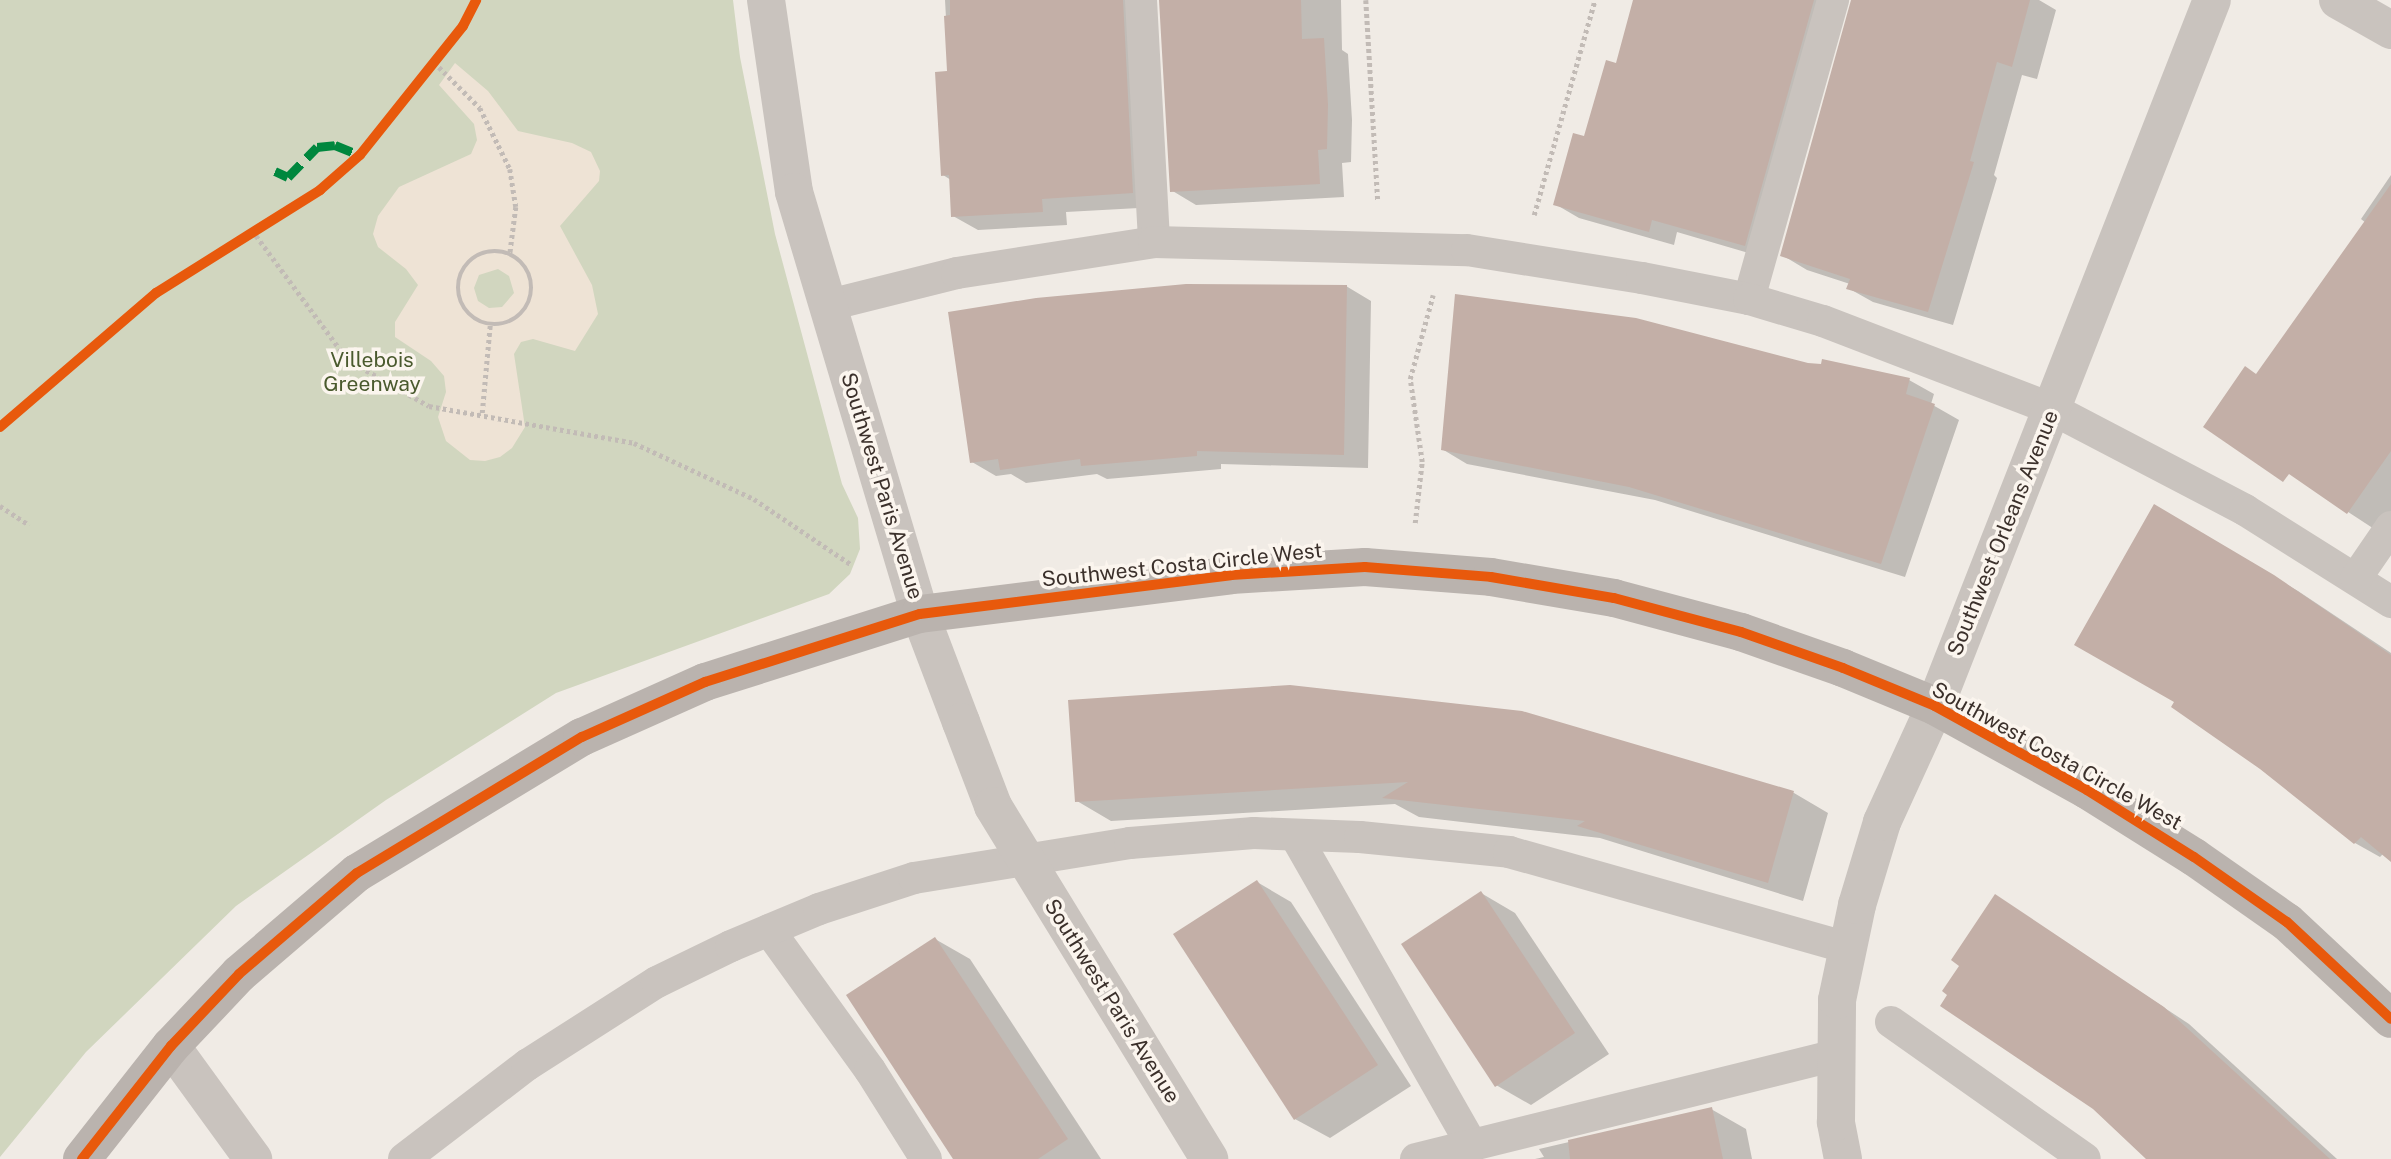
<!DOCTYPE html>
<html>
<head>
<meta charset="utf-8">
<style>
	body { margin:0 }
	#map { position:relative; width:2391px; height:1159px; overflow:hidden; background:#f0ebe5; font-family:"Public Sans",sans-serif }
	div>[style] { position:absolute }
	.green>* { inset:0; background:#d1d6bf }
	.plaza>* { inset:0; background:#eee3d5 }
	.shadow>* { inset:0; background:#0003 }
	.building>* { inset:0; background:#c3afa7 }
	.path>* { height:4.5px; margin-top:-2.25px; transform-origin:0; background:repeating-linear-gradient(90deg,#c2bbb6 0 3.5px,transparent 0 7px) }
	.path>.ring { margin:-2.25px; padding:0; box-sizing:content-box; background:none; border:4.5px solid #c2bbb6; border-radius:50% }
	.lane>* { height:32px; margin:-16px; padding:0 16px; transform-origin:16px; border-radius:16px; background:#c9c3be }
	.street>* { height:38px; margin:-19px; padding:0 19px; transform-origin:19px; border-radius:19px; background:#c9c3be }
	.secondary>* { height:38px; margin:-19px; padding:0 19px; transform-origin:19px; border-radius:19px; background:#bab3ae }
	.quiet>* { height:9px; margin-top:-4.5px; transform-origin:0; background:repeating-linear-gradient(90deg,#00873e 0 18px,transparent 0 27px) }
	.cycleway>* { height:10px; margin:-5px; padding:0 5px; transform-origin:5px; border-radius:5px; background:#e8590c }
	span { translate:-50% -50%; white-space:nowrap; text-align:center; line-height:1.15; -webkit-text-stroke:7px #fbf5ee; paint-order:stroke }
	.park-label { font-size:21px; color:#4a5a2e }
	.street-label { font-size:21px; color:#3b302b }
</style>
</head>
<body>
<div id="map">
	<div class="green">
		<i style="clip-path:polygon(0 0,733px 0,740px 57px,775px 234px,842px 484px,858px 518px,860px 549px,850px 574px,829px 594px,556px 693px,386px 800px,236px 906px,86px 1052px,0 1157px)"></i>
	</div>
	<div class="plaza">
		<i style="clip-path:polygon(evenodd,455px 63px,488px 91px,518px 131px,572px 143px,591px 152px,600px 171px,599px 181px,560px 226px,592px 285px,598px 314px,575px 351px,533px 339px,521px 342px,514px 354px,525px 427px,512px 448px,500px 457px,485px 461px,470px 460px,446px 441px,438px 417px,446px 392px,444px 376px,431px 361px,395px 337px,395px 322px,418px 285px,406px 269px,378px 247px,373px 234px,378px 216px,399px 187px,471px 154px,477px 140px,474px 124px,439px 85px,455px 63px,498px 269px,509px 276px,514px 293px,502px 307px,489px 308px,478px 301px,474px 288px,479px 275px,498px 269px)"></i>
	</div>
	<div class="shadow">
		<i style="clip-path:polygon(945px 0,1157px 0,1149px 5px,1157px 207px,1066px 212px,1067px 225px,978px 230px,953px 216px,951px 180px,943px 175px,949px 73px)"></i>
		<i style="clip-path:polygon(1161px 0,1341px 0,1342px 50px,1348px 54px,1352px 120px,1351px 162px,1342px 163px,1344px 197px,1196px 205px,1171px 190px)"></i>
		<i style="clip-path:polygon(1635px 0,1849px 0,1840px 9px,1769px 259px,1677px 232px,1674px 245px,1579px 218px,1555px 204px,1617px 65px)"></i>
		<i style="clip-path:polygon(1852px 0,2039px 0,2056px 10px,2037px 79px,2022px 75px,1994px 175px,1997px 178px,1953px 325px,1873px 302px,1848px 288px,1850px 284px,1807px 270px,1782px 255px)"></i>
		<i style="clip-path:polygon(2391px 175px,2391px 540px,2209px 421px,2257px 375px,2366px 223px,2361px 219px)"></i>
		<i style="clip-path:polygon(1346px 286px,1371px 301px,1368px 468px,1221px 464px,1221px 469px,1107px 479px,1097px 474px,1026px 483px,1011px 474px,996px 476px,972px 462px)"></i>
		<i style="clip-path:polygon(1808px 365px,1909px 380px,1934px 394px,1931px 404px,1959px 420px,1905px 577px,1655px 500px,1467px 464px,1442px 449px)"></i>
		<i style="clip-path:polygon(2155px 507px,2298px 591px,2391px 653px,2391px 858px,2384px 853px,2380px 857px,2355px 843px,2176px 702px)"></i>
		<i style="clip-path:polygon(1522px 713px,1794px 793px,1828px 813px,1803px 901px,1600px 838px,1419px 817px,1395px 804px,1111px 821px,1077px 801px)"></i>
		<i style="clip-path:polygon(1257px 882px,1291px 902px,1411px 1086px,1330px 1138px,1295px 1119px)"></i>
		<i style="clip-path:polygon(1481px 893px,1515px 913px,1609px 1054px,1531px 1105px,1496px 1085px)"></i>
		<i style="clip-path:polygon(1995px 896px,2189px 1024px,2337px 1159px,2154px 1159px,1962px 966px)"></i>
		<i style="clip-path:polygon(935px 939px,970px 959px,1101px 1159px,955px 1159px)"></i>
		<i style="clip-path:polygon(1711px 1109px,1746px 1129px,1752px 1159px,1535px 1159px,1544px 1157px,1539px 1149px)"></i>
	</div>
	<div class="building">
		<i style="clip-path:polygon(950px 0,1123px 0,1133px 193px,1042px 199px,1043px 212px,951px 217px,949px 175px,941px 176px,935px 72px,947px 71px,944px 16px,950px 15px)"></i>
		<i style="clip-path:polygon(1159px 0,1301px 0,1302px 39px,1324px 38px,1328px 105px,1327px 149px,1318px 150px,1320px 184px,1170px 192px)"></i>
		<i style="clip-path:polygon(1633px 0,1814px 0,1745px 246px,1652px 220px,1649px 232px,1553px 205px,1573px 133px,1584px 136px,1606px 60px,1616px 63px)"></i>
		<i style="clip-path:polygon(1851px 0,2030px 0,2012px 67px,1997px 62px,1970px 161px,1974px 162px,1928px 312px,1846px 289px,1850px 279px,1780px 256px)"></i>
		<i style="clip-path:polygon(2391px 184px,2391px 451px,2347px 514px,2289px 474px,2283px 482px,2203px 427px,2245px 366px,2256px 374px)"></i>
		<i style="clip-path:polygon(1186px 284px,1347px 285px,1344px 455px,1197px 451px,1197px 456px,1081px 466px,1080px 459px,1000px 470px,998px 459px,970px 463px,948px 312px,1036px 298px)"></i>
		<i style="clip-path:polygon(1455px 294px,1636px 318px,1808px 363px,1821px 364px,1822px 359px,1910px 378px,1906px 394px,1935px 404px,1881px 564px,1629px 487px,1441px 450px)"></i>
		<i style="clip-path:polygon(2154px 504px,2274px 575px,2391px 655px,2391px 862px,2361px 837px,2354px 844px,2260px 769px,2171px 707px,2174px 702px,2074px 645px)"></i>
		<i style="clip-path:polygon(1290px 685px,1522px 711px,1794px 791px,1768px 883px,1577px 826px,1585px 821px,1382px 798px,1408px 782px,1075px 802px,1068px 700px)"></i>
		<i style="clip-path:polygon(1257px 880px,1378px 1065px,1294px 1120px,1173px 934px)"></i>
		<i style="clip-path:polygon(1481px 891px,1575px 1033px,1495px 1087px,1401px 944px)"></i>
		<i style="clip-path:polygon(1995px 894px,2164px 1007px,2330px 1159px,2146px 1159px,2093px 1109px,1940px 1006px,1947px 995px,1942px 991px,1959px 966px,1951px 960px)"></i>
		<i style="clip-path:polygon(935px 937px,1068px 1139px,1038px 1159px,953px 1159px,846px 995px)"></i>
		<i style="clip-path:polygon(1712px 1107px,1723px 1159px,1570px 1159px,1568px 1140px)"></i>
	</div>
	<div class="path">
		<i style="left:1366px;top:0;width:202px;rotate:86.6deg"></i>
		<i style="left:434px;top:62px;width:65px;rotate:45deg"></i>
		<i style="left:480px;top:108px;width:68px;rotate:63.8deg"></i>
		<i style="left:510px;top:169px;width:38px;rotate:81deg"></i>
		<i style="left:516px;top:207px;width:47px;rotate:97.3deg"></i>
		<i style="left:1534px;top:215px;width:223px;rotate:-74.2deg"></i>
		<i style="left:252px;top:230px;width:162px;rotate:53.6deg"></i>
		<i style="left:348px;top:360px;width:93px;rotate:29.6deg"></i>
		<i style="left:429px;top:406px;width:208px;rotate:10.2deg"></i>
		<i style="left:634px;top:443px;width:132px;rotate:25deg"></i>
		<i style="left:754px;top:499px;width:118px;rotate:34deg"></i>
		<i class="ring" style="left:458px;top:251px;width:69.5px;height:69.5px"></i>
		<i style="left:482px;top:413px;width:88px;rotate:-84.8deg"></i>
		<i style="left:0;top:506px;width:35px;rotate:33deg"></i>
		<i style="left:1415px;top:523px;width:61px;rotate:-83.5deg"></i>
		<i style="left:1422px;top:462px;width:84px;rotate:-98.2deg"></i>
		<i style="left:1410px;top:379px;width:87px;rotate:-74.7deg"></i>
	</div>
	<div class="lane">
		<i style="left:1141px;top:0;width:242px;rotate:86.9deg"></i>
		<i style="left:1749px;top:299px;width:311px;rotate:-74.3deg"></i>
		<i style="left:829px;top:305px;width:132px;rotate:-14deg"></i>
		<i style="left:957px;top:273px;width:199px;rotate:-8.9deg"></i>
		<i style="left:1154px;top:242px;width:313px;rotate:1.5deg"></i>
		<i style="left:1467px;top:250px;width:177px;rotate:9.1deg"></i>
		<i style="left:1642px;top:278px;width:109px;rotate:11.1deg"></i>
		<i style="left:1749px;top:299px;width:77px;rotate:16.6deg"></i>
		<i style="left:1823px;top:321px;width:245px;rotate:21deg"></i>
		<i style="left:2052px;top:409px;width:218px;rotate:27.6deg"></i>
		<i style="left:2245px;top:510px;width:173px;rotate:32.2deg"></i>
		<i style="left:2356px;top:578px;width:62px;rotate:-55.5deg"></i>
		<i style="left:1295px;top:835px;width:357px;rotate:60.3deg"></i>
		<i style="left:769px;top:930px;width:173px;rotate:54.2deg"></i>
		<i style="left:870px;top:1070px;width:105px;rotate:57.8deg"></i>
		<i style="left:1891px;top:1022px;width:237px;rotate:35.2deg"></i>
		<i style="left:404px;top:1159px;width:155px;rotate:-37.4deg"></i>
		<i style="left:527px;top:1065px;width:154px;rotate:-32.6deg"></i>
		<i style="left:657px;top:982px;width:82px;rotate:-25.9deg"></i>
		<i style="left:731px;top:946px;width:95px;rotate:-22.8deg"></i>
		<i style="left:819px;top:909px;width:100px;rotate:-18.1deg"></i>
		<i style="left:914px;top:878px;width:219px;rotate:-9.2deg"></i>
		<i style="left:1130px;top:843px;width:124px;rotate:-4.6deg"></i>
		<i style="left:1254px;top:833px;width:106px;rotate:2.2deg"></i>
		<i style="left:1360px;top:837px;width:150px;rotate:5.7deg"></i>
		<i style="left:1509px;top:852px;width:352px;rotate:15.8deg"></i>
		<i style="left:1416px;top:1159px;width:434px;rotate:-13.9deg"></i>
	</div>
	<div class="street">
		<i style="left:766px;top:0;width:194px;rotate:81.7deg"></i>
		<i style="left:794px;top:192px;width:440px;rotate:73.4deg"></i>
		<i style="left:920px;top:614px;width:116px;rotate:69.2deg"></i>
		<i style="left:961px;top:722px;width:90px;rotate:69.1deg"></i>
		<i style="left:993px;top:806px;width:414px;rotate:58.5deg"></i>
		<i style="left:2338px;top:0;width:61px;rotate:29.5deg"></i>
		<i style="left:171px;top:1046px;width:140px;rotate:54deg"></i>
		<i style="left:1843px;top:1159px;width:38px;rotate:-101deg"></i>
		<i style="left:1836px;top:1122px;width:122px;rotate:-89.5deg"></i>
		<i style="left:1837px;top:1000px;width:97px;rotate:-78.1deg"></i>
		<i style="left:1857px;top:905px;width:87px;rotate:-73.2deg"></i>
		<i style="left:1882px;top:822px;width:128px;rotate:-65.4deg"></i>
		<i style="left:1935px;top:706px;width:758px;rotate:-68.58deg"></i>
	</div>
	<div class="secondary">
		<i style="left:82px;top:1159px;width:144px;rotate:-51.8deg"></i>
		<i style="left:171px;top:1046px;width:99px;rotate:-46.6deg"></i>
		<i style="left:239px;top:974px;width:155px;rotate:-40.6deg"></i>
		<i style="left:357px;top:873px;width:263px;rotate:-31.2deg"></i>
		<i style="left:582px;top:737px;width:135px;rotate:-24.1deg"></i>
		<i style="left:705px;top:682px;width:225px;rotate:-17.6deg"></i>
		<i style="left:920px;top:614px;width:313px;rotate:-7.1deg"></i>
		<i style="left:1231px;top:575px;width:134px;rotate:-3.4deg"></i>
		<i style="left:1365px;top:567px;width:126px;rotate:4.5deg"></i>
		<i style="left:1491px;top:577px;width:125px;rotate:9.7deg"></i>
		<i style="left:1614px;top:598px;width:131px;rotate:15deg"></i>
		<i style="left:1741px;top:632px;width:108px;rotate:19.4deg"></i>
		<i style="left:1843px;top:668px;width:100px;rotate:22.4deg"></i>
		<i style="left:1935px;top:706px;width:174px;rotate:28.9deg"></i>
		<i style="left:2087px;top:790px;width:126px;rotate:32.1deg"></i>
		<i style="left:2194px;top:857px;width:113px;rotate:35deg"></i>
		<i style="left:2287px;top:922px;width:142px;rotate:43deg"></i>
	</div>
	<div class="quiet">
		<i style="left:275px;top:171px;width:14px;rotate:25deg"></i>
		<i style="left:288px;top:177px;width:42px;rotate:-46deg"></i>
		<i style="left:317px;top:147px;width:18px;rotate:-6deg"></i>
		<i style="left:335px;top:145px;width:27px;rotate:22deg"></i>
	</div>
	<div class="cycleway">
		<i style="left:0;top:427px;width:206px;rotate:-40.7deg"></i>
		<i style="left:156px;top:293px;width:194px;rotate:-32.1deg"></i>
		<i style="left:320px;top:190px;width:53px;rotate:-41.2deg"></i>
		<i style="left:360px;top:155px;width:165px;rotate:-51.4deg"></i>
		<i style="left:463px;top:26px;width:29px;rotate:-63deg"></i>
		<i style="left:82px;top:1159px;width:144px;rotate:-51.8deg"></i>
		<i style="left:171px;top:1046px;width:99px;rotate:-46.6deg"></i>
		<i style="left:239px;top:974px;width:155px;rotate:-40.6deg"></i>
		<i style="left:357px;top:873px;width:263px;rotate:-31.2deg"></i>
		<i style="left:582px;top:737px;width:135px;rotate:-24.1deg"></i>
		<i style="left:705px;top:682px;width:225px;rotate:-17.6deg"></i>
		<i style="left:920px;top:614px;width:313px;rotate:-7.1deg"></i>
		<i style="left:1231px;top:575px;width:134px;rotate:-3.4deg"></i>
		<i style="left:1365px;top:567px;width:126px;rotate:4.5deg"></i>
		<i style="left:1491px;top:577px;width:125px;rotate:9.7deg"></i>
		<i style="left:1614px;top:598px;width:131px;rotate:15deg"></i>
		<i style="left:1741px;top:632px;width:108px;rotate:19.4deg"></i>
		<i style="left:1843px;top:668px;width:100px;rotate:22.4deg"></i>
		<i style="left:1935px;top:706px;width:174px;rotate:28.9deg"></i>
		<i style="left:2087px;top:790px;width:126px;rotate:32.1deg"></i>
		<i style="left:2194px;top:857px;width:113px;rotate:35deg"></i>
		<i style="left:2287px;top:922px;width:142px;rotate:43deg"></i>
	</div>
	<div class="park-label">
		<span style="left:372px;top:372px">Villebois<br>Greenway</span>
	</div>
	<div class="street-label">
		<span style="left:882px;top:486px;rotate:73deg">Southwest Paris Avenue</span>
		<span style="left:2003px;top:533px;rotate:-68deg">Southwest Orleans Avenue</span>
		<span style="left:1182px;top:565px;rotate:-6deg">Southwest Costa Circle West</span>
		<span style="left:2057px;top:756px;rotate:29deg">Southwest Costa Circle West</span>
		<span style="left:1112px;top:1001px;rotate:58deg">Southwest Paris Avenue</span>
	</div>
</div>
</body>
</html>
